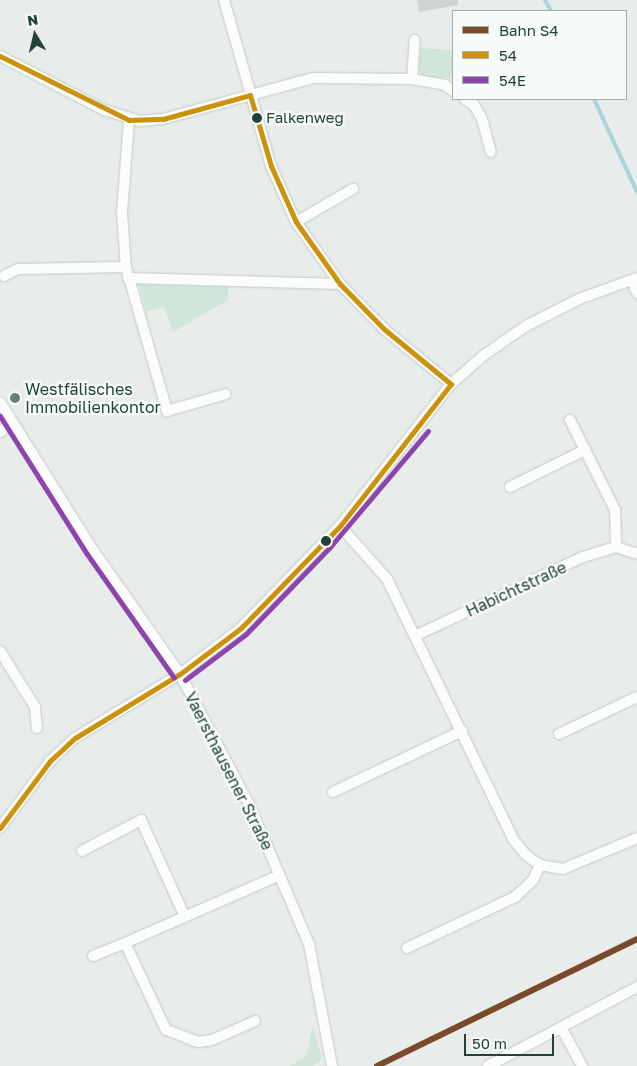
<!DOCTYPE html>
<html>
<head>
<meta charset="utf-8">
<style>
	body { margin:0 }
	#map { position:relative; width:637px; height:1066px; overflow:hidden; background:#e8edeb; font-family:"Golos Text",sans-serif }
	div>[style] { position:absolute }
	.green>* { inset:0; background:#d1e6d8 }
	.stream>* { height:4px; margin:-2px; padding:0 2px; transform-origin:2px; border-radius:2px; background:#a9d4db }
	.building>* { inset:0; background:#cfd4d2 }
	.roads { filter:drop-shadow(0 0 1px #c5cac8) drop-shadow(0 0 1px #c5cac8) }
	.street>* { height:10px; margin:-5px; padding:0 5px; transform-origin:5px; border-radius:5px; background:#fcfcfc }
	.bus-1>* { height:5px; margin:-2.5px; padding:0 2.5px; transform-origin:2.5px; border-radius:2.5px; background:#cd920c }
	.bus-2>* { height:5px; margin:-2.5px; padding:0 2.5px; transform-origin:2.5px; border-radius:2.5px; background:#8e44ad }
	.rail-1>* { height:6px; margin:-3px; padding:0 3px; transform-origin:3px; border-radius:3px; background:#7a4b2a }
	.dots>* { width:14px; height:14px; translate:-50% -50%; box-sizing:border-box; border:2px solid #f7fbf9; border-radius:50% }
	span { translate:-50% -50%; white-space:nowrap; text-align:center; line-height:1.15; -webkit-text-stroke:4.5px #f7fbf9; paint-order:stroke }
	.bus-label { font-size:15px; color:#24423a }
	.left { translate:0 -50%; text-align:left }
	.poi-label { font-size:16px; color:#24423a }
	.street-label { font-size:16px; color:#24423a }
	.legend { position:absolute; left:452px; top:10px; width:175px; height:90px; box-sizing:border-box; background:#f7fbf9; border:1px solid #a3b1ad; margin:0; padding:6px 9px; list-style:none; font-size:15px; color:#24423a }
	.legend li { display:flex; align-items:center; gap:10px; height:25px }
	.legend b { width:25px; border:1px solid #a3b1ad }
	.north { position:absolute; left:10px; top:10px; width:50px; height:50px; -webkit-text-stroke:4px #f7fbf9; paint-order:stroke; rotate:351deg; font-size:14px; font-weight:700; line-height:20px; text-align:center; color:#24423a }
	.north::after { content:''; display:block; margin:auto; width:18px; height:22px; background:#24423a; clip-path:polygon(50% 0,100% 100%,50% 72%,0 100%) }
	.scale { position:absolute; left:464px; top:1034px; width:90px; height:22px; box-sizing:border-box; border:2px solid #24423a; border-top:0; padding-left:6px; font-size:15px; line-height:18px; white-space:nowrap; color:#24423a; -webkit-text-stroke:4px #f7fbf9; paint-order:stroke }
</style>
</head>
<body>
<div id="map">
	<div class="green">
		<i style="clip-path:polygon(420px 48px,453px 50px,453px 78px,424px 77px,419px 71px)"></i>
		<i style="clip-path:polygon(139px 284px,228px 287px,228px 300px,173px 332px,164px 307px,146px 311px)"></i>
		<i style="clip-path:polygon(313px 1025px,322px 1060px,313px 1066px,290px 1066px,306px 1056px)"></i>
	</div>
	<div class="stream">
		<i style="left:545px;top:0;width:13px;rotate:61deg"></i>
		<i style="left:594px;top:99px;width:102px;rotate:65.2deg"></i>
	</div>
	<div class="building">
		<i style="clip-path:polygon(417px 0,458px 0,458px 5px,419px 12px)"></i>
	</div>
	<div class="roads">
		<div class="street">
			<i style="left:224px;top:0;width:173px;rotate:74.2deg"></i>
			<i style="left:271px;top:166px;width:61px;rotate:65.9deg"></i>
			<i style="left:296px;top:222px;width:76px;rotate:54.6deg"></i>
			<i style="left:340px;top:284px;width:63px;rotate:45.6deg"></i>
			<i style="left:384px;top:329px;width:87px;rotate:39.4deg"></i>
			<i style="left:0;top:56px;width:117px;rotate:27.4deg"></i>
			<i style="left:104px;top:110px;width:37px;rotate:17deg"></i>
			<i style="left:139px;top:121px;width:24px;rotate:-5deg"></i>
			<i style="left:163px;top:119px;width:156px;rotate:-15.3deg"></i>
			<i style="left:313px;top:78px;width:99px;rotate:0.6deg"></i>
			<i style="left:412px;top:79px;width:34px;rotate:10deg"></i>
			<i style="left:445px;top:85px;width:10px;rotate:37deg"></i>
			<i style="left:412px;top:79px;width:39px;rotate:-86deg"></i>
			<i style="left:465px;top:99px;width:11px;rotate:34deg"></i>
			<i style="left:474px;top:105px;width:16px;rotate:60deg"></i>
			<i style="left:482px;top:119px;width:34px;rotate:75deg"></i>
			<i style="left:129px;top:120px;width:93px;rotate:94.3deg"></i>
			<i style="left:122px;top:213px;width:54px;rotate:85.8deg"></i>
			<i style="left:126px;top:267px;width:150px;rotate:74.1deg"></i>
			<i style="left:167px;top:411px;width:61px;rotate:-16.1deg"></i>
			<i style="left:296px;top:222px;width:66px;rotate:-30.1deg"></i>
			<i style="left:4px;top:276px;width:16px;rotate:-27deg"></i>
			<i style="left:18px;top:269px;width:108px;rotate:-1.1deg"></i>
			<i style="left:128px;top:278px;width:212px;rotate:1.6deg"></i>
			<i style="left:632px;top:280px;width:14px;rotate:69deg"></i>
			<i style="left:0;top:402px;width:175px;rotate:57.9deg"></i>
			<i style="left:93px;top:550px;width:151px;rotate:54.9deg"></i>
			<i style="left:180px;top:674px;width:149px;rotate:62.1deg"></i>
			<i style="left:250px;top:806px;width:150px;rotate:66.9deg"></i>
			<i style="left:309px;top:944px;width:124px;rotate:79.3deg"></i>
			<i style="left:570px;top:420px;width:101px;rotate:63.4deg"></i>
			<i style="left:615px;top:510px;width:37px;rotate:88deg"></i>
			<i style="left:616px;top:547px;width:22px;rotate:18deg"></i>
			<i style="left:0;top:432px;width:15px;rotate:-37deg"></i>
			<i style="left:510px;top:487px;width:84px;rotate:-26.3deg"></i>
			<i style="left:340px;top:526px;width:71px;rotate:48.4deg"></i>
			<i style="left:387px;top:579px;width:289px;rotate:64.1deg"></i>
			<i style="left:513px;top:839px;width:21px;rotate:51deg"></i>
			<i style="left:526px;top:855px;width:17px;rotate:36deg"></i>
			<i style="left:540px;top:865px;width:23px;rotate:10deg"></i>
			<i style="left:563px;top:869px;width:80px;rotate:-22.7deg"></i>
			<i style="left:417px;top:635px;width:183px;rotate:-25.2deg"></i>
			<i style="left:583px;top:557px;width:34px;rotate:-17deg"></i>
			<i style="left:0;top:651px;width:66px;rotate:58deg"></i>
			<i style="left:35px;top:707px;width:21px;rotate:85deg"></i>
			<i style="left:559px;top:734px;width:86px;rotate:-25.4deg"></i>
			<i style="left:333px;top:792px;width:143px;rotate:-25.3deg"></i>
			<i style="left:0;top:828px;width:84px;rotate:-53.3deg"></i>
			<i style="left:50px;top:761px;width:34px;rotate:-43deg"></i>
			<i style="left:75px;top:738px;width:123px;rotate:-31.4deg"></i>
			<i style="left:180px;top:674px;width:76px;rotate:-37deg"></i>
			<i style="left:241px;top:628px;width:142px;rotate:-45.9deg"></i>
			<i style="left:340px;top:526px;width:180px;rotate:-52deg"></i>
			<i style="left:451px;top:384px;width:44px;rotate:-41.3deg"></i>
			<i style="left:484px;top:355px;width:51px;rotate:-34.6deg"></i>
			<i style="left:526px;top:326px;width:59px;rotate:-27deg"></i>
			<i style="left:579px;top:299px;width:62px;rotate:-19.9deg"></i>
			<i style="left:82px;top:851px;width:67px;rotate:-27.7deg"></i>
			<i style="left:141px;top:820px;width:104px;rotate:65.6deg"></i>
			<i style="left:407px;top:948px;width:119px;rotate:-25.3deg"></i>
			<i style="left:515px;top:897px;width:25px;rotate:-43deg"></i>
			<i style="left:533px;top:880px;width:17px;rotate:-65deg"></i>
			<i style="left:93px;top:956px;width:35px;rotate:-22deg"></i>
			<i style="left:255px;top:1021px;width:47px;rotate:156.2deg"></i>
			<i style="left:212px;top:1040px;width:14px;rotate:172deg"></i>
			<i style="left:198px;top:1042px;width:34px;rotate:-159deg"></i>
			<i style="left:166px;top:1030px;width:96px;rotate:-115.2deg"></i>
			<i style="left:125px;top:943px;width:169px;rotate:-23.7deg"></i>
			<i style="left:562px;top:1029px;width:42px;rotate:61.6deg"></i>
			<i style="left:488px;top:1066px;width:169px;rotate:-27.9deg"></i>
		</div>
	</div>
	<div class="bus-1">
		<i style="left:0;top:56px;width:144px;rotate:26.4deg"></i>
		<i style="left:129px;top:120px;width:34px;rotate:-2deg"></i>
		<i style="left:163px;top:119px;width:90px;rotate:-15.4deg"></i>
		<i style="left:250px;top:95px;width:74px;rotate:73.5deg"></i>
		<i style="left:271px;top:166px;width:61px;rotate:65.9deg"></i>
		<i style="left:296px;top:222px;width:76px;rotate:54.6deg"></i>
		<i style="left:340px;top:284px;width:63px;rotate:45.6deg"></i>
		<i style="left:384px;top:329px;width:87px;rotate:39.4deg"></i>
		<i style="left:0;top:828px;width:84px;rotate:-53.3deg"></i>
		<i style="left:50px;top:761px;width:34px;rotate:-43deg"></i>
		<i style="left:75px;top:738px;width:123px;rotate:-31.4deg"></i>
		<i style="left:180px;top:674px;width:76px;rotate:-37deg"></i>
		<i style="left:241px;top:628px;width:142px;rotate:-45.9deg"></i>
		<i style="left:340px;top:526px;width:180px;rotate:-52deg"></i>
	</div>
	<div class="bus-2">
		<i style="left:0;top:416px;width:163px;rotate:57.8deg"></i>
		<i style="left:87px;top:554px;width:151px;rotate:54.9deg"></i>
		<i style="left:185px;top:680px;width:76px;rotate:-37deg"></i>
		<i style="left:246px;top:634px;width:121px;rotate:-46deg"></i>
		<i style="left:330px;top:547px;width:152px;rotate:-49.8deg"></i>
	</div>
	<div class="rail-1">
		<i style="left:377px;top:1066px;width:289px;rotate:-26deg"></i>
	</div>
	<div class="dots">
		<i style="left:257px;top:118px;background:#24423a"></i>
		<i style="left:15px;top:398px;background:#697e78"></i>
		<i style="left:326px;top:541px;background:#24423a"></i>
	</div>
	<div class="bus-label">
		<span class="left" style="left:266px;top:118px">Falkenweg</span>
	</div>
	<div class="poi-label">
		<span class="left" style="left:25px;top:398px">Westfälisches<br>Immobilienkontor</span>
	</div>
	<div class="street-label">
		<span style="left:516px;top:589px;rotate:-25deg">Habichtstraße</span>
		<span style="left:229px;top:771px;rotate:63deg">Vaersthausener Straße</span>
	</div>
	<ul class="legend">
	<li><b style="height:6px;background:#7a4b2a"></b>Bahn S4</li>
	<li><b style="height:6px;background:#cd920c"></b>54</li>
	<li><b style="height:6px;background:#8e44ad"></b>54E</li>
	</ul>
	<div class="north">N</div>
	<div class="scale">50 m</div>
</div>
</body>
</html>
